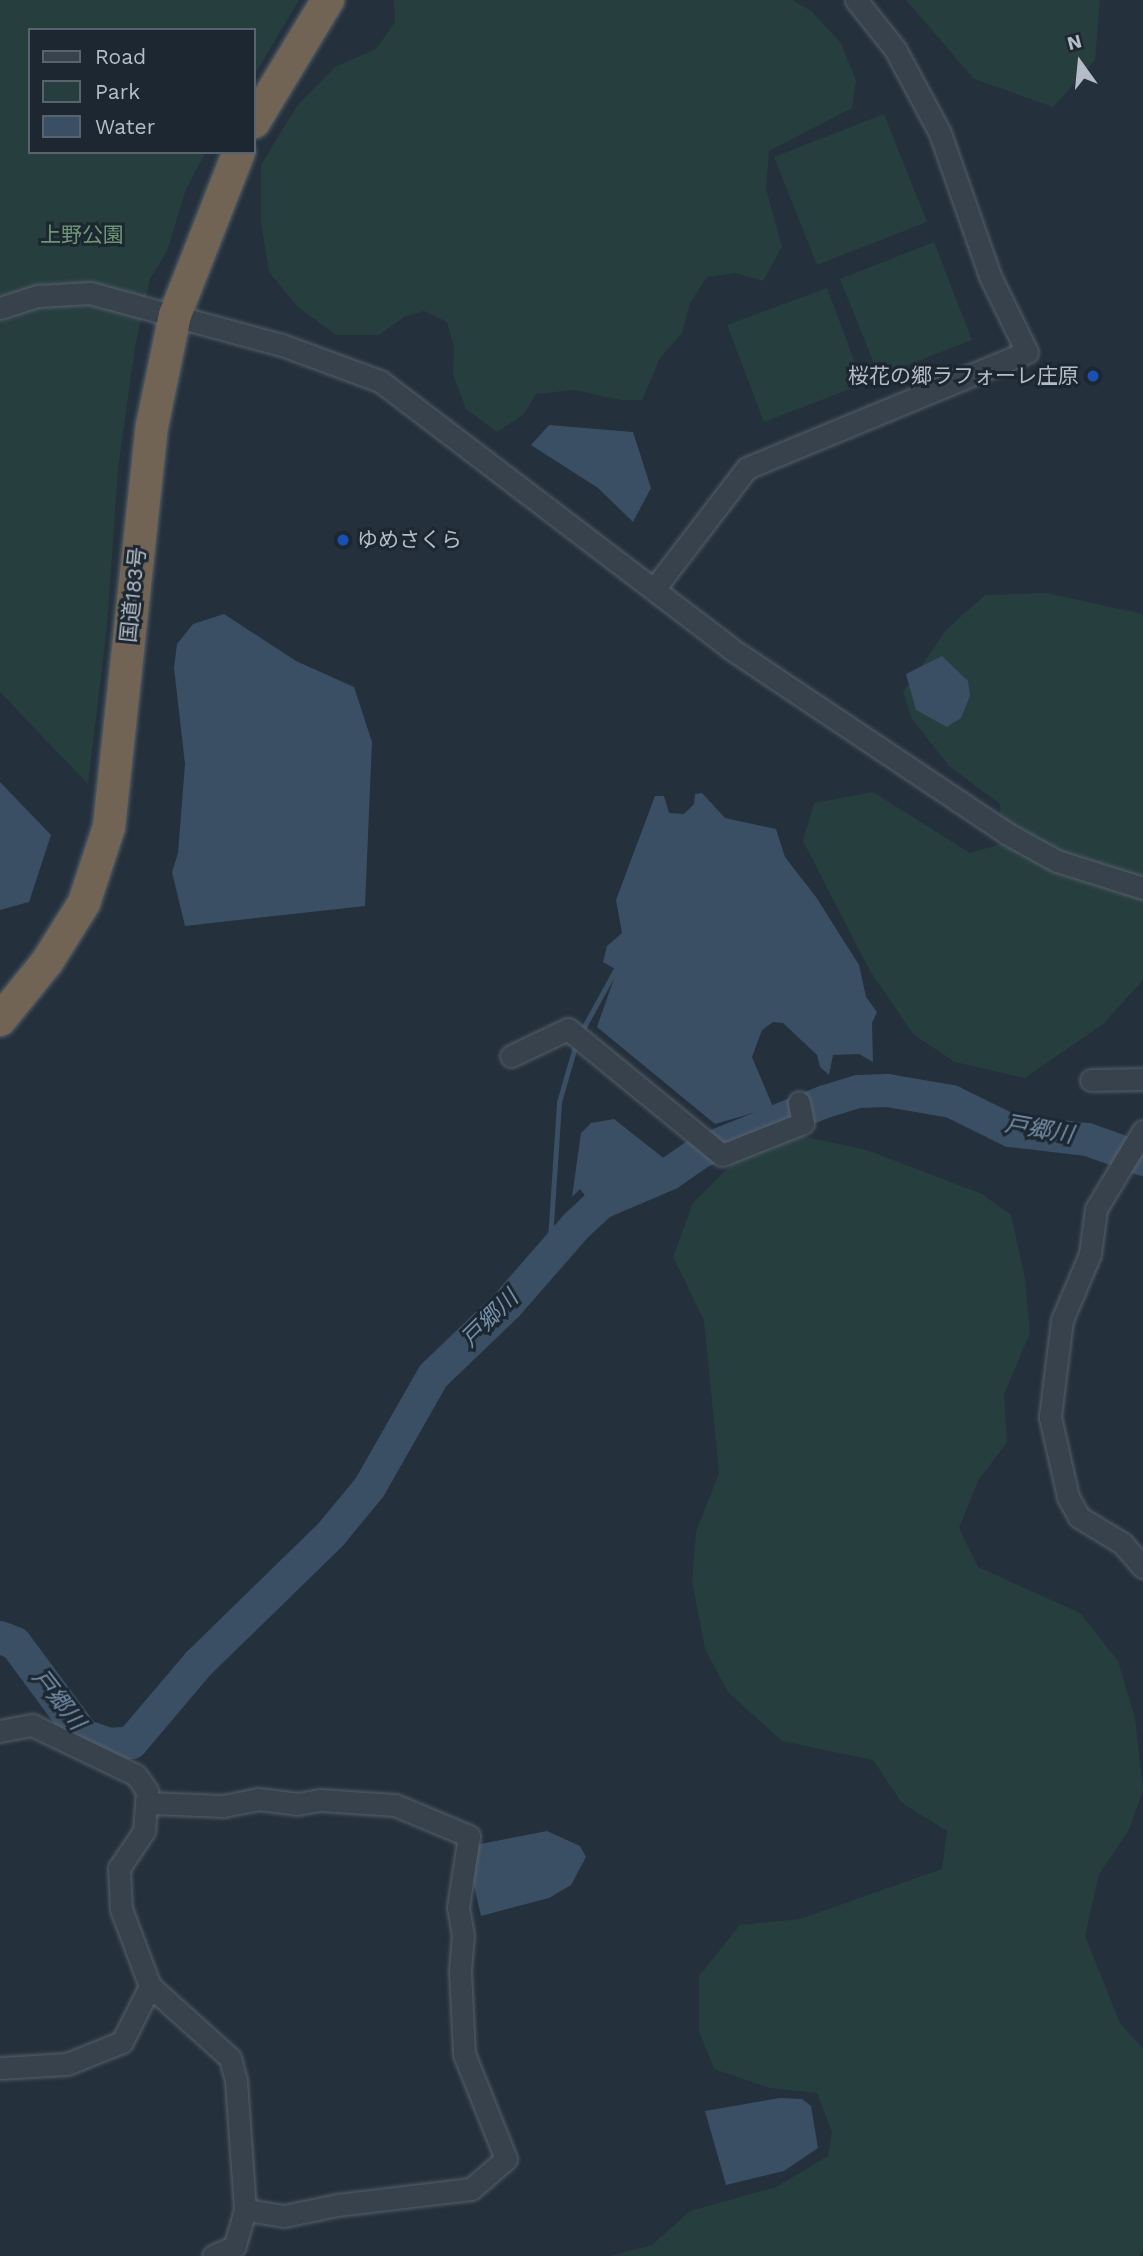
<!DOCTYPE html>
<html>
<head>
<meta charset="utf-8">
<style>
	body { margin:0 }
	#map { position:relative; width:1143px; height:2256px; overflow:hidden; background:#24303c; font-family:"Work Sans","Noto Sans JP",sans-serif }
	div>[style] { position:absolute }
	.green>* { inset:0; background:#273e3e }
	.water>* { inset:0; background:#3a4f64 }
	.stream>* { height:5px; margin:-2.5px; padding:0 2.5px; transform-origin:2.5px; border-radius:2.5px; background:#3a4f64 }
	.river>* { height:33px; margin:-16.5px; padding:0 16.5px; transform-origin:16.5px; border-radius:16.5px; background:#3a4f64 }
	.roads { filter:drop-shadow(0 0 2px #56606a) drop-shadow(0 0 2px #56606a) }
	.minor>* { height:21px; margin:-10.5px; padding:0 10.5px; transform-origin:10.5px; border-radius:10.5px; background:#38424c }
	.highway>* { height:32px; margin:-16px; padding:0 16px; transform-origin:16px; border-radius:16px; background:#726455 }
	.dots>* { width:19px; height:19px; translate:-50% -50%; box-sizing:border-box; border:4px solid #1d2731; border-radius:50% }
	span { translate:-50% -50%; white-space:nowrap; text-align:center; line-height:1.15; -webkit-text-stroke:6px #1d2731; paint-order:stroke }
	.park-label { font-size:21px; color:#6c9772 }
	.poi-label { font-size:21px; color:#b4bdc7 }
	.right { translate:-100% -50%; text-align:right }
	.left { translate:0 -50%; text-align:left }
	.street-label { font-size:21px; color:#b4bdc7 }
	.water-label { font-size:23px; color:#7590aa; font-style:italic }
	.legend { position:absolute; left:28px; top:28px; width:228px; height:126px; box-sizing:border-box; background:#1d2731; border:2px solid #59636d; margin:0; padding:9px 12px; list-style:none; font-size:21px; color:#b4bdc7 }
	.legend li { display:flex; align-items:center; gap:14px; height:35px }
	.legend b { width:35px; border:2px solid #59636d }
	.north { position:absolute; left:1045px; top:28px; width:70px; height:70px; -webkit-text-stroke:5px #1d2731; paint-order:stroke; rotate:345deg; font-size:19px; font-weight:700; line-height:28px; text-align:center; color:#b4bdc7 }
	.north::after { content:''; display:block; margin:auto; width:24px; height:32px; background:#b4bdc7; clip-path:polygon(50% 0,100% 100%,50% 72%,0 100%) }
</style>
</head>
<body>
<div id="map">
	<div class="green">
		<i style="clip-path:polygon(0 0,299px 0,254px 76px,254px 30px,30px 30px,30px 152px,206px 152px,186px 189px,167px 251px,150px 279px,135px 347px,118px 469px,107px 627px,88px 784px,0 692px)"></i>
		<i style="clip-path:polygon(394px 0,792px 0,811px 11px,841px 43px,856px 81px,852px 108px,769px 151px,766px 189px,782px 247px,763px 281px,735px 273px,707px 277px,690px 303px,682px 333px,660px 358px,642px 400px,621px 400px,574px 390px,536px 394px,523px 415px,497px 432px,466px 409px,453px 374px,454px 347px,447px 322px,424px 311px,404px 317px,379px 335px,336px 335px,298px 307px,269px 272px,261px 222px,261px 165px,297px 106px,335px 67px,376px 49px,395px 22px)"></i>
		<i style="clip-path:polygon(906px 0,1100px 0,1095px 60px,1053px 107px,974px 79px)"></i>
		<i style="clip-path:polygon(884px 114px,927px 222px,817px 265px,774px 157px)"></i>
		<i style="clip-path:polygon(934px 242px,972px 340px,879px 376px,840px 279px)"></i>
		<i style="clip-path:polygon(827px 288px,863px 384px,764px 422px,727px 325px)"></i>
		<i style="clip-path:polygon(1046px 593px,1143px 614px,1143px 980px,1103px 1024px,1025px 1078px,955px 1062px,914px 1035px,870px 971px,803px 841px,814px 803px,873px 792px,970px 853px,1001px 844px,1000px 804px,949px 766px,912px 719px,903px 692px,947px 629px,985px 595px)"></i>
		<i style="clip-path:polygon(797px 1135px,867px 1150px,982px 1194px,1011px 1215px,1025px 1278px,1030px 1333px,1004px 1394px,1007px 1442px,978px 1481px,959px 1528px,978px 1567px,1080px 1613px,1118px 1661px,1135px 1718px,1143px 1790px,1129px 1830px,1099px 1874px,1085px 1936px,1120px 2023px,1143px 2049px,1143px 2249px,1139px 2256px,611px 2256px,652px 2245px,690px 2211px,776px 2187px,828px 2156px,832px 2132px,817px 2093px,770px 2088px,714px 2069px,699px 2031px,699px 1976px,740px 1925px,800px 1919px,942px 1869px,947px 1831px,902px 1803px,873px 1760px,782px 1741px,728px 1692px,705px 1649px,692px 1581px,696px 1532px,719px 1473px,704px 1320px,673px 1257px,693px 1203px,737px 1159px)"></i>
	</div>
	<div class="water">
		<i style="clip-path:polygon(549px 425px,633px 432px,651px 488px,633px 522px,598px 488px,531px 445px)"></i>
		<i style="clip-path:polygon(224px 614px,296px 661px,354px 687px,372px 742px,365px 906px,185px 926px,172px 872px,178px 853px,185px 764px,174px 668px,177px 644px,193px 624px)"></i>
		<i style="clip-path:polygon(942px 656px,968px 681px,970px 696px,961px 718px,947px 727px,916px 710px,906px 674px)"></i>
		<i style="clip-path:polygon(0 782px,51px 835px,29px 902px,0 910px)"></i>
		<i style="clip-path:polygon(702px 793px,725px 818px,776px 829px,785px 857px,816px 897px,859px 965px,866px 997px,877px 1012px,872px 1023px,873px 1062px,859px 1054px,833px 1055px,829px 1075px,820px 1067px,817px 1055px,783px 1023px,773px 1022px,762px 1030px,752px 1057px,773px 1107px,715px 1124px,597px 1027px,617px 970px,603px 962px,607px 946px,622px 933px,616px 900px,655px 796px,664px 796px,669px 813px,684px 814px,694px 804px,695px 794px)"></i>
		<i style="clip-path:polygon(614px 1119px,666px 1160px,608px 1187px,581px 1206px,586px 1197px,580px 1189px,572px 1197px,581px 1133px,591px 1123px)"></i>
		<i style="clip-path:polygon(547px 1831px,580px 1846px,586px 1857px,571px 1885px,549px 1898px,481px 1916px,465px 1847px)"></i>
		<i style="clip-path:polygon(780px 2098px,802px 2099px,811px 2106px,818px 2148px,784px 2171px,726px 2185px,705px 2111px)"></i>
	</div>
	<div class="stream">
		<i style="left:580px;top:1034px;width:81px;rotate:-61.2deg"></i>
		<i style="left:549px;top:1254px;width:152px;rotate:-86.2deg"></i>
		<i style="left:559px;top:1102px;width:61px;rotate:-73.9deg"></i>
	</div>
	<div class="river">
		<i style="left:0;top:1637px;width:16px;rotate:22deg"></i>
		<i style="left:15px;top:1643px;width:114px;rotate:53.5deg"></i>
		<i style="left:83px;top:1735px;width:28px;rotate:19deg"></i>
		<i style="left:109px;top:1744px;width:22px;rotate:-5deg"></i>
		<i style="left:131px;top:1742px;width:104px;rotate:-49.7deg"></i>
		<i style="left:198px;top:1663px;width:186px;rotate:-44.3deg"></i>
		<i style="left:331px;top:1533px;width:60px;rotate:-50.4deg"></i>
		<i style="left:369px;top:1487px;width:129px;rotate:-60.3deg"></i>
		<i style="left:433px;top:1375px;width:103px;rotate:-43.8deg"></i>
		<i style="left:507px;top:1304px;width:103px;rotate:-48.9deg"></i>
		<i style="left:575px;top:1226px;width:35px;rotate:-43deg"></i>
		<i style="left:601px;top:1202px;width:74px;rotate:-23.1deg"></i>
		<i style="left:669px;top:1173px;width:39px;rotate:-35deg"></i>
		<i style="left:701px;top:1151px;width:134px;rotate:-22deg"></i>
		<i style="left:825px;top:1101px;width:34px;rotate:-17deg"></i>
		<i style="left:858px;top:1091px;width:29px;rotate:-2deg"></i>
		<i style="left:887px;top:1090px;width:65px;rotate:9.8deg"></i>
		<i style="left:951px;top:1101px;width:66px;rotate:26.2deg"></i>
		<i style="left:1010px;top:1130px;width:78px;rotate:6.7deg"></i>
		<i style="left:1087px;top:1139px;width:59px;rotate:19.7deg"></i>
	</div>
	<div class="roads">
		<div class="minor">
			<i style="left:0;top:308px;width:40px;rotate:-18deg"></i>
			<i style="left:38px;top:296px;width:52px;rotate:-3.3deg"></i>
			<i style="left:90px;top:293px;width:199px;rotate:15.2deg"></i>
			<i style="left:282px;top:345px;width:104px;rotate:20.2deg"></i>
			<i style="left:380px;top:381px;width:440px;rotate:37.3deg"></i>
			<i style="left:730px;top:648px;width:332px;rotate:33.8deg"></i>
			<i style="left:1006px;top:833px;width:58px;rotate:28.8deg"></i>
			<i style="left:1057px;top:861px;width:90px;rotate:17.4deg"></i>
			<i style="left:654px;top:589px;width:153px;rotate:-52.5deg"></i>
			<i style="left:747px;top:468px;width:303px;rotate:-22.5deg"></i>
			<i style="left:1027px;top:352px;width:85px;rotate:-116deg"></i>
			<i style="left:990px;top:276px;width:151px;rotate:-109.3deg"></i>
			<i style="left:940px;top:133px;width:95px;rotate:-118.2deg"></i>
			<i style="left:895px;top:49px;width:63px;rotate:-128.5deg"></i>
			<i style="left:511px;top:1056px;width:63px;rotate:-25.3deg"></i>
			<i style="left:568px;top:1029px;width:199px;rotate:39.3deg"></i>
			<i style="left:722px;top:1155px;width:87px;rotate:-21.6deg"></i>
			<i style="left:803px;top:1123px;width:21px;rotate:-101deg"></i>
			<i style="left:1091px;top:1080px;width:52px;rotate:-1.1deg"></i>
			<i style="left:1143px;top:1131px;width:91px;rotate:121.1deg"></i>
			<i style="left:1096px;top:1209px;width:45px;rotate:97.6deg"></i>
			<i style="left:1090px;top:1254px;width:72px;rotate:113deg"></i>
			<i style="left:1062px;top:1320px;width:98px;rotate:97.1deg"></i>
			<i style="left:1050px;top:1417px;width:82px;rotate:77.3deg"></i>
			<i style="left:1068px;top:1497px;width:23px;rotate:61deg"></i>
			<i style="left:1079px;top:1517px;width:50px;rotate:31.2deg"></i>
			<i style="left:1122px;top:1543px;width:32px;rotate:49deg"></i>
			<i style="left:0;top:1731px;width:33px;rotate:-11deg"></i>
			<i style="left:32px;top:1725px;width:115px;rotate:25.7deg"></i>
			<i style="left:136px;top:1775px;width:19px;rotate:55deg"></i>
			<i style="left:147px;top:1791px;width:40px;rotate:94.3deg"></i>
			<i style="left:144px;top:1831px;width:45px;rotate:124deg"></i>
			<i style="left:119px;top:1868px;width:41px;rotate:87.2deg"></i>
			<i style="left:121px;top:1909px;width:82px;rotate:69.4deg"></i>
			<i style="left:150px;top:1986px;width:108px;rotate:42deg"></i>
			<i style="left:230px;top:2058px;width:24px;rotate:75deg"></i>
			<i style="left:236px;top:2081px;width:129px;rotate:86deg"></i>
			<i style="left:245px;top:2210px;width:37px;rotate:106deg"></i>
			<i style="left:235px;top:2246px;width:24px;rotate:156deg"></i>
			<i style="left:149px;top:1803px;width:74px;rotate:2.3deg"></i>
			<i style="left:223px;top:1806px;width:36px;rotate:-11deg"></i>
			<i style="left:258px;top:1799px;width:39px;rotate:7deg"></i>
			<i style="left:297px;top:1804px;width:23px;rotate:-10deg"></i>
			<i style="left:320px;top:1800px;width:75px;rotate:3.8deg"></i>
			<i style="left:395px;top:1805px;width:80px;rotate:22.7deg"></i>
			<i style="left:469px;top:1836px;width:72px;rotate:98.8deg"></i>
			<i style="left:458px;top:1907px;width:28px;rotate:80deg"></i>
			<i style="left:463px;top:1935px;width:36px;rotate:95deg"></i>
			<i style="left:460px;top:1971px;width:83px;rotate:87.2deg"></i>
			<i style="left:464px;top:2054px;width:113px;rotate:68.2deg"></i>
			<i style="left:506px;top:2159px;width:46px;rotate:139.4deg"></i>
			<i style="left:471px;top:2189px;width:135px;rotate:173.2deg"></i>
			<i style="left:337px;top:2205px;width:54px;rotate:168.3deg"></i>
			<i style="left:284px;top:2216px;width:39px;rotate:-171deg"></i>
			<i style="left:0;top:2068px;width:67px;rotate:-3.4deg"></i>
			<i style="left:67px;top:2064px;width:59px;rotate:-21.8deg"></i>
			<i style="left:122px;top:2042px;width:63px;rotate:-63.4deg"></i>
		</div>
		<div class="highway">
			<i style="left:254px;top:122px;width:143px;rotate:-58.8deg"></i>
			<i style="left:0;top:1020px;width:75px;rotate:-51deg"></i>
			<i style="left:47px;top:962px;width:70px;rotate:-57.9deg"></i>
			<i style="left:84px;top:903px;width:80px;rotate:-71.8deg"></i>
			<i style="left:109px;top:827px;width:403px;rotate:-83.9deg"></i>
			<i style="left:152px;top:426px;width:113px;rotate:-78.3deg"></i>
			<i style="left:175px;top:315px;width:175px;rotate:-68.6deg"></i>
		</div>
	</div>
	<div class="dots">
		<i style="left:1093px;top:376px;background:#1a4fb4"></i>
		<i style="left:343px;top:540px;background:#1a4fb4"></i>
	</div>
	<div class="park-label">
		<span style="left:82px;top:235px">上野公園</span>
	</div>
	<div class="poi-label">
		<span class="right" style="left:1079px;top:376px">桜花の郷ラフォーレ庄原</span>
		<span class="left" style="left:357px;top:540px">ゆめさくら</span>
	</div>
	<div class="street-label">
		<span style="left:133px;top:595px;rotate:-84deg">国道183号</span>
	</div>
	<div class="water-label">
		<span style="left:1039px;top:1130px;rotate:10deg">戸郷川</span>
		<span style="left:490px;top:1319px;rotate:-45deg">戸郷川</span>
		<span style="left:58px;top:1700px;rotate:52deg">戸郷川</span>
	</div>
	<ul class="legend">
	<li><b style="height:9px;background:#38424c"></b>Road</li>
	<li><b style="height:19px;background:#273e3e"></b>Park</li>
	<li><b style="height:19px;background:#3a4f64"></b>Water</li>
	</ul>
	<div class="north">N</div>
</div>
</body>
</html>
